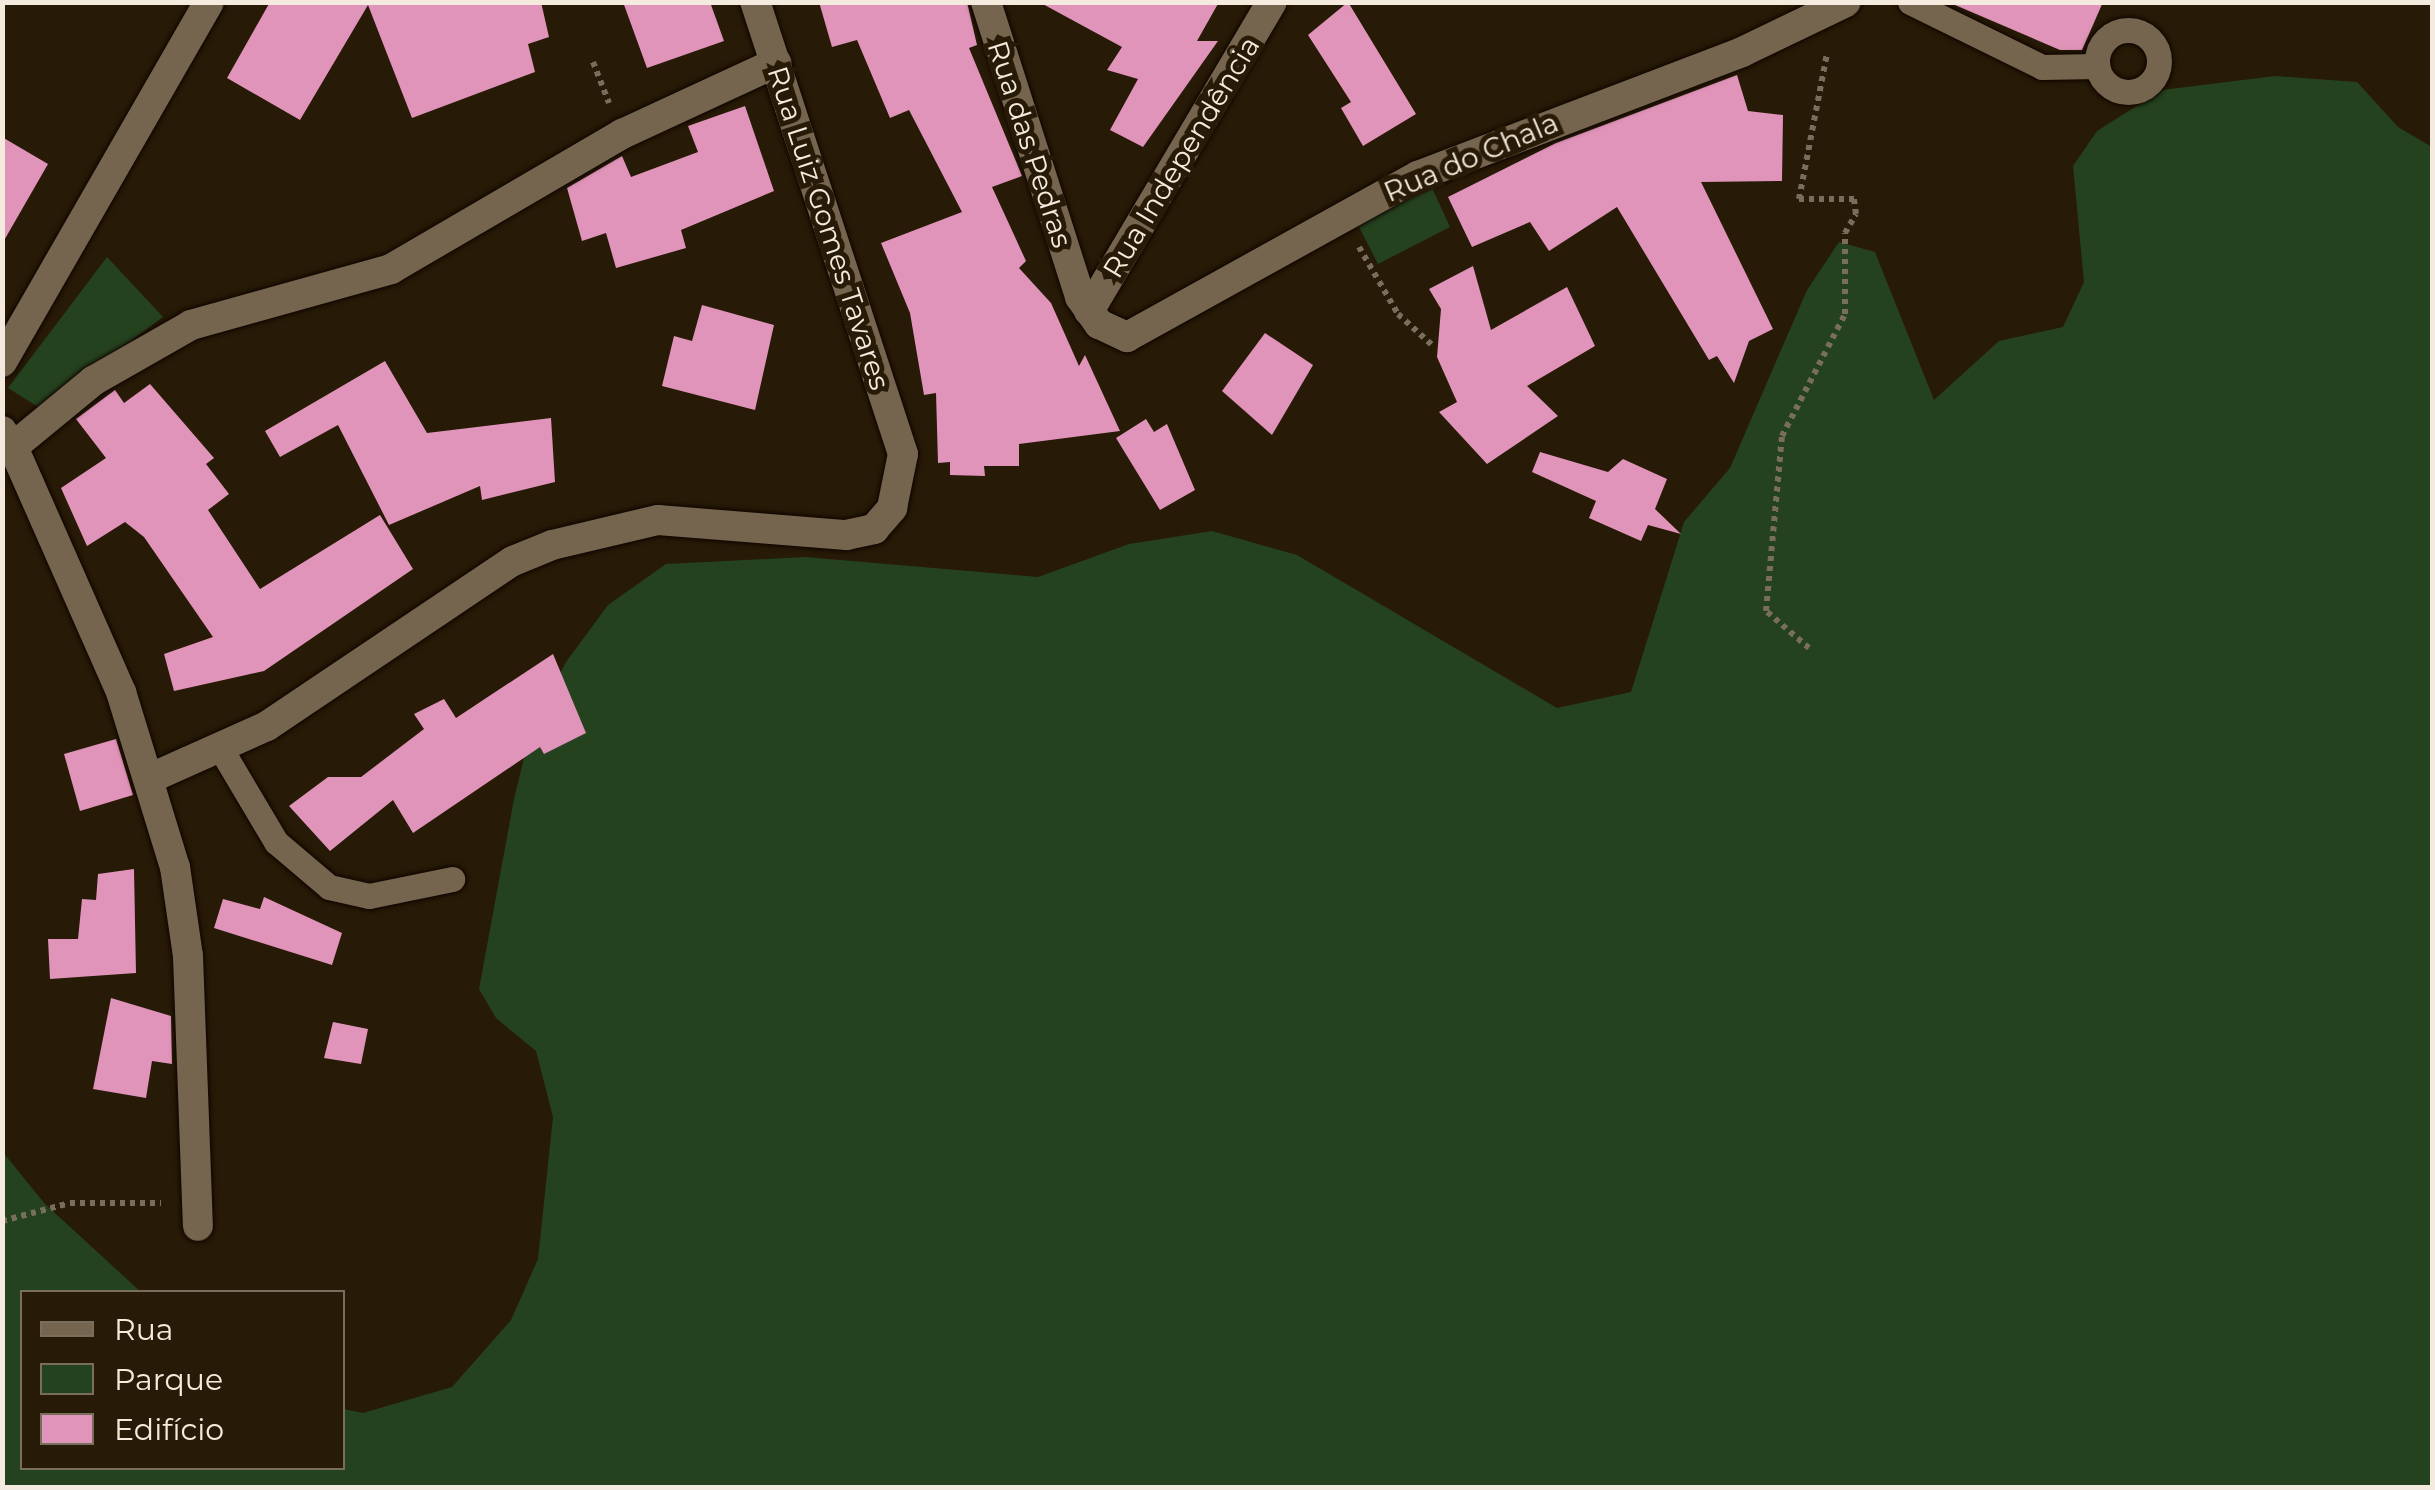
<!DOCTYPE html>
<html>
<head>
<meta charset="utf-8">
<style>
	body { margin:0 }
	#map { position:relative; width:2435px; height:1490px; overflow:hidden; background:#271a06; font-family:Montserrat,sans-serif }
	div>[style] { position:absolute }
	.green>* { inset:0; background:#25421e }
	.building>* { inset:0; background:#e194ba }
	.path>* { height:6px; margin-top:-3px; transform-origin:0; background:repeating-linear-gradient(90deg,#796d5c 0 5px,transparent 0 10px) }
	.roads { filter:drop-shadow(0 0 2px #0f0500) drop-shadow(0 0 2px #0f0500) }
	.service>* { height:25px; margin:-12.5px; padding:0 12.5px; transform-origin:12.5px; border-radius:12.5px; background:#75654f }
	.service>.ring { margin:-12.5px; padding:0; box-sizing:content-box; background:none; border:25px solid #75654f; border-radius:50% }
	.minor>* { height:30px; margin:-15px; padding:0 15px; transform-origin:15px; border-radius:15px; background:#75654f }
	span { translate:-50% -50%; white-space:nowrap; text-align:center; line-height:1.15; -webkit-text-stroke:10px #271a06; paint-order:stroke }
	.street-label { font-size:28px; color:#f4ebde }
	.frame { position:absolute; inset:0; border:5px solid #f4ebde; pointer-events:none }
	.legend { position:absolute; left:20px; top:1290px; width:325px; height:180px; box-sizing:border-box; background:#271a06; border:2px solid #796e5c; margin:0; padding:12px 18px; list-style:none; font-size:30px; color:#f4ebde }
	.legend li { display:flex; align-items:center; gap:20px; height:50px }
	.legend b { width:50px; border:2px solid #796e5c }
</style>
</head>
<body>
<div id="map">
	<div class="green">
		<i style="clip-path:polygon(2275px 76px,2357px 82px,2398px 127px,2432px 147px,2432px 1487px,3px 1487px,2px 1151px,45px 1204px,141px 1292px,22px 1292px,22px 1468px,342px 1468px,343px 1409px,363px 1413px,452px 1387px,511px 1320px,538px 1259px,553px 1117px,536px 1051px,496px 1018px,479px 989px,514px 799px,530px 733px,566px 662px,608px 605px,666px 564px,805px 557px,1038px 577px,1129px 544px,1212px 531px,1297px 555px,1557px 708px,1631px 692px,1684px 522px,1730px 468px,1807px 290px,1839px 242px,1875px 252px,1934px 400px,1999px 341px,2063px 327px,2084px 282px,2073px 166px,2097px 131px,2162px 90px)"></i>
		<i style="clip-path:polygon(1428px 179px,1450px 227px,1378px 264px,1356px 221px)"></i>
		<i style="clip-path:polygon(107px 257px,163px 317px,40px 408px,8px 388px)"></i>
	</div>
	<div class="building">
		<i style="clip-path:polygon(270px 2px,541px 2px,549px 37px,528px 44px,535px 72px,412px 118px,368px 5px,300px 120px,227px 78px)"></i>
		<i style="clip-path:polygon(623px 2px,710px 2px,724px 41px,647px 68px)"></i>
		<i style="clip-path:polygon(819px 2px,967px 2px,977px 45px,969px 48px,1022px 176px,992px 187px,1026px 261px,1019px 268px,1051px 303px,1079px 366px,1085px 355px,1120px 431px,1019px 444px,1019px 466px,984px 466px,985px 476px,950px 475px,950px 462px,938px 463px,936px 393px,924px 395px,910px 313px,881px 243px,962px 212px,909px 110px,890px 118px,857px 40px,832px 47px)"></i>
		<i style="clip-path:polygon(1039px 2px,1219px 2px,1197px 41px,1218px 41px,1143px 147px,1110px 130px,1138px 79px,1107px 70px,1122px 47px)"></i>
		<i style="clip-path:polygon(1348px 2px,1416px 114px,1363px 146px,1341px 108px,1351px 102px,1308px 35px)"></i>
		<i style="clip-path:polygon(1948px 2px,2103px 2px,2082px 50px,2060px 50px)"></i>
		<i style="clip-path:polygon(1737px 75px,1748px 111px,1783px 115px,1782px 181px,1701px 182px,1773px 329px,1749px 341px,1734px 383px,1717px 356px,1709px 360px,1617px 207px,1549px 251px,1530px 222px,1472px 247px,1448px 197px,1556px 143px)"></i>
		<i style="clip-path:polygon(745px 106px,774px 191px,681px 230px,686px 248px,616px 268px,606px 233px,582px 241px,567px 188px,622px 156px,631px 177px,698px 152px,688px 126px)"></i>
		<i style="clip-path:polygon(2px 137px,48px 164px,2px 244px)"></i>
		<i style="clip-path:polygon(1473px 266px,1491px 330px,1567px 287px,1595px 346px,1527px 386px,1558px 416px,1487px 464px,1439px 412px,1457px 402px,1437px 357px,1441px 309px,1429px 289px)"></i>
		<i style="clip-path:polygon(702px 305px,774px 325px,755px 410px,662px 386px,674px 336px,692px 341px)"></i>
		<i style="clip-path:polygon(1265px 333px,1313px 365px,1272px 435px,1222px 391px)"></i>
		<i style="clip-path:polygon(385px 361px,427px 433px,551px 418px,555px 482px,482px 500px,480px 486px,389px 525px,338px 425px,280px 457px,265px 431px)"></i>
		<i style="clip-path:polygon(150px 384px,214px 458px,206px 464px,229px 494px,208px 510px,260px 589px,380px 515px,413px 569px,264px 671px,174px 691px,164px 654px,213px 637px,144px 537px,125px 522px,87px 546px,61px 488px,106px 458px,76px 419px,115px 390px,124px 403px)"></i>
		<i style="clip-path:polygon(1146px 419px,1154px 432px,1167px 424px,1195px 490px,1160px 510px,1116px 438px)"></i>
		<i style="clip-path:polygon(1540px 452px,1608px 472px,1623px 459px,1667px 479px,1655px 509px,1681px 534px,1648px 525px,1641px 541px,1589px 518px,1596px 501px,1532px 472px)"></i>
		<i style="clip-path:polygon(553px 654px,586px 733px,544px 754px,540px 747px,413px 833px,393px 800px,330px 851px,289px 806px,328px 777px,361px 777px,424px 729px,414px 714px,444px 699px,456px 718px)"></i>
		<i style="clip-path:polygon(116px 739px,133px 795px,80px 811px,64px 754px)"></i>
		<i style="clip-path:polygon(134px 869px,136px 973px,50px 979px,48px 939px,78px 939px,82px 899px,96px 900px,98px 874px)"></i>
		<i style="clip-path:polygon(264px 897px,342px 933px,332px 965px,214px 928px,223px 899px,260px 909px)"></i>
		<i style="clip-path:polygon(111px 998px,171px 1016px,172px 1064px,152px 1061px,146px 1098px,93px 1089px)"></i>
		<i style="clip-path:polygon(333px 1022px,368px 1029px,361px 1064px,324px 1058px)"></i>
	</div>
	<div class="path">
		<i style="left:593px;top:62px;width:44px;rotate:68.7deg"></i>
		<i style="left:1359px;top:247px;width:78px;rotate:59.8deg"></i>
		<i style="left:1398px;top:314px;width:46px;rotate:42.4deg"></i>
		<i style="left:1809px;top:648px;width:57px;rotate:-139.3deg"></i>
		<i style="left:1766px;top:611px;width:176px;rotate:-84.8deg"></i>
		<i style="left:1782px;top:436px;width:137px;rotate:-62.7deg"></i>
		<i style="left:1845px;top:314px;width:81px;rotate:-90deg"></i>
		<i style="left:1845px;top:233px;width:22px;rotate:-60deg"></i>
		<i style="left:1856px;top:214px;width:15px;rotate:-98deg"></i>
		<i style="left:1854px;top:199px;width:55px;rotate:180deg"></i>
		<i style="left:1799px;top:199px;width:148px;rotate:-79.1deg"></i>
		<i style="left:2px;top:1221px;width:70px;rotate:-14.8deg"></i>
		<i style="left:70px;top:1203px;width:91px"></i>
	</div>
	<div class="roads">
		<div class="service">
			<i style="left:1910px;top:2px;width:147px;rotate:26.2deg"></i>
			<i style="left:2042px;top:67px;width:55px;rotate:-1deg"></i>
			<i class="ring" style="left:2097px;top:30px;width:37px;height:37px"></i>
			<i style="left:222px;top:751px;width:106px;rotate:59.3deg"></i>
			<i style="left:276px;top:842px;width:70px;rotate:40.3deg"></i>
			<i style="left:329px;top:887px;width:41px;rotate:12.7deg"></i>
			<i style="left:369px;top:896px;width:85px;rotate:-11.6deg"></i>
		</div>
		<div class="minor">
			<i style="left:986px;top:2px;width:310px;rotate:72.3deg"></i>
			<i style="left:1080px;top:297px;width:33px;rotate:55deg"></i>
			<i style="left:1099px;top:324px;width:31px;rotate:25deg"></i>
			<i style="left:1127px;top:337px;width:333px;rotate:-29deg"></i>
			<i style="left:1418px;top:176px;width:347px;rotate:-20.9deg"></i>
			<i style="left:1742px;top:52px;width:115px;rotate:-25.7deg"></i>
			<i style="left:1089px;top:311px;width:359px;rotate:-59.4deg"></i>
			<i style="left:2px;top:362px;width:415px;rotate:-60.1deg"></i>
			<i style="left:2px;top:431px;width:19px;rotate:55deg"></i>
			<i style="left:13px;top:447px;width:104px;rotate:-39.5deg"></i>
			<i style="left:93px;top:381px;width:113px;rotate:-29.7deg"></i>
			<i style="left:191px;top:325px;width:208px;rotate:-15.6deg"></i>
			<i style="left:391px;top:269px;width:268px;rotate:-30.3deg"></i>
			<i style="left:622px;top:134px;width:170px;rotate:-24.8deg"></i>
			<i style="left:13px;top:447px;width:268px;rotate:66.2deg"></i>
			<i style="left:121px;top:692px;width:183px;rotate:72.9deg"></i>
			<i style="left:175px;top:867px;width:90px;rotate:81.7deg"></i>
			<i style="left:188px;top:956px;width:270px;rotate:87.9deg"></i>
			<i style="left:153px;top:777px;width:125px;rotate:-24.1deg"></i>
			<i style="left:267px;top:726px;width:296px;rotate:-33.9deg"></i>
			<i style="left:513px;top:561px;width:42px;rotate:-22.3deg"></i>
			<i style="left:552px;top:545px;width:109px;rotate:-13.3deg"></i>
			<i style="left:658px;top:520px;width:189px;rotate:4.6deg"></i>
			<i style="left:846px;top:535px;width:29px;rotate:-12deg"></i>
			<i style="left:874px;top:529px;width:28px;rotate:-49deg"></i>
			<i style="left:892px;top:508px;width:55px;rotate:-78.5deg"></i>
			<i style="left:903px;top:454px;width:476px;rotate:-108.1deg"></i>
		</div>
	</div>
	<div class="street-label">
		<span style="left:1030px;top:144px;rotate:72deg">Rua das Pedras</span>
		<span style="left:1181px;top:157px;rotate:-59deg">Rua Independência</span>
		<span style="left:1471px;top:157px;rotate:-23deg">Rua do Chala</span>
		<span style="left:829px;top:228px;rotate:72deg">Rua Luiz Gomes Tavares</span>
	</div>
	<div class="frame"></div>
	<ul class="legend">
	<li><b style="height:12px;background:#75654f"></b>Rua</li>
	<li><b style="height:28px;background:#25421e"></b>Parque</li>
	<li><b style="height:28px;background:#e194ba"></b>Edifício</li>
	</ul>
</div>
</body>
</html>
